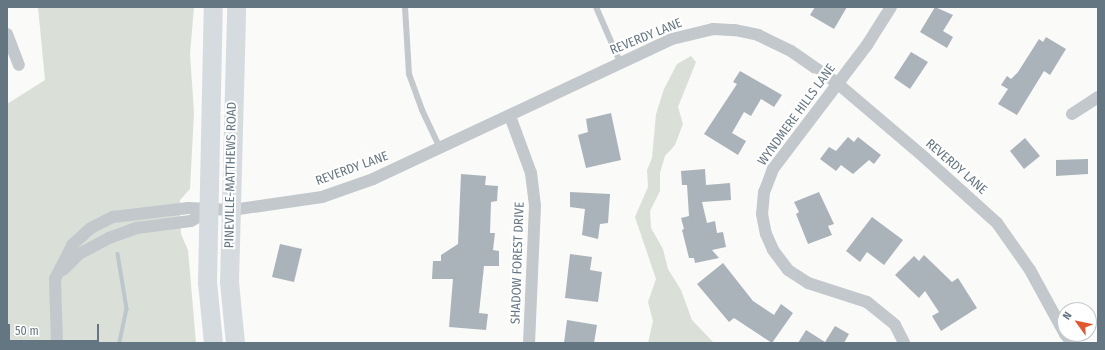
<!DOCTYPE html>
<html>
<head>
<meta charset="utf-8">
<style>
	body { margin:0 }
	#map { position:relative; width:1105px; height:350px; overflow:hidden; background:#fafaf8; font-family:"Fira Sans Condensed",sans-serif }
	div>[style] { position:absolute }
	.green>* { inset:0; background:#dadfd7 }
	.stream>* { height:3.5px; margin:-1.75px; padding:0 1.75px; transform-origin:1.75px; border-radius:1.75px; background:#bbc7cb }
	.building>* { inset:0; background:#aab3b9 }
	.service>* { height:6px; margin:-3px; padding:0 3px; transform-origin:3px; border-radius:3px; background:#c3c8cc }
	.minor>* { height:12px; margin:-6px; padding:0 6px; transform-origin:6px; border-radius:6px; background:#c3c8cc }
	.primary>* { height:19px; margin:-9.5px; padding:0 9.5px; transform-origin:9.5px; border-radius:9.5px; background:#d6dbdf }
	span { translate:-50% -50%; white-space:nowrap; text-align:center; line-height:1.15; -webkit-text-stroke:4px #fff; paint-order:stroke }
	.street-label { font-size:13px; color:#657683 }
	.frame { position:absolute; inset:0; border:8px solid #657683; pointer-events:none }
	.north { position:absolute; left:1057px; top:302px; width:40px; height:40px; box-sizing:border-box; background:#fff; border:1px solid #c1c8cd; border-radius:50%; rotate:303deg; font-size:11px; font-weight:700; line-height:16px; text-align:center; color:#657683 }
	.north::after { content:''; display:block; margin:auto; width:14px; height:18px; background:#e4572e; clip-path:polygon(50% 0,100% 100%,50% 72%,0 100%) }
	.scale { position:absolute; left:8px; top:324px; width:91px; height:18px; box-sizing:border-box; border:2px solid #657683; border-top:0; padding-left:5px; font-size:12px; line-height:14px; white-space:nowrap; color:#657683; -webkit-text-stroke:3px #fff; paint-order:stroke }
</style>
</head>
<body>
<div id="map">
	<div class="green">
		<i style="clip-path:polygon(38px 7px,194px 7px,190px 54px,194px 113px,190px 189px,180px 200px,181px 234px,188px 250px,196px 343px,7px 343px,7px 104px,45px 80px)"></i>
		<i style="clip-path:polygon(691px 56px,696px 62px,678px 107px,683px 124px,675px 145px,665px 156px,660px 173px,660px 191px,650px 211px,651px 228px,663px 249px,668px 269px,681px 290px,692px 320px,714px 343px,648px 343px,653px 321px,648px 302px,656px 279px,635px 217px,648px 187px,647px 170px,652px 158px,656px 114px,664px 89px,677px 64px)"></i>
	</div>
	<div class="stream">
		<i style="left:118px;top:254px;width:56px;rotate:80.7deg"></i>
		<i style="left:127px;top:309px;width:35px;rotate:102deg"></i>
	</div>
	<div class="building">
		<i style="clip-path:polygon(815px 7px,847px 7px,834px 29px,810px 15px)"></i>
		<i style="clip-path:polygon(935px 7px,953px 15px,943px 31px,953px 37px,947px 48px,920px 32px)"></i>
		<i style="clip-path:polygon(1046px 37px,1066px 49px,1050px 75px,1044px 71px,1017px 115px,998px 104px,1008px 89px,1001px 85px,1007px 76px,1011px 79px,1018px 72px,1039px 39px,1043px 42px)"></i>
		<i style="clip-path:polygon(911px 52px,928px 62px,910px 89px,894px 78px)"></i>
		<i style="clip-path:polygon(740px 71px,782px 95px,774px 107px,761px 99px,751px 116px,744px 112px,732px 133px,746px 141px,738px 155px,704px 134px,737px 84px,733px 82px)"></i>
		<i style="clip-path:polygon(611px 113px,621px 160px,586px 168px,578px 135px,588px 132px,586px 119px)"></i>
		<i style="clip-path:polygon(848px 137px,854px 142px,858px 137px,881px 155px,874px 164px,869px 160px,853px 174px,841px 165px,836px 171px,820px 159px,829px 147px,836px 151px)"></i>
		<i style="clip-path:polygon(1025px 138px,1040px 156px,1024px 169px,1010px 151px)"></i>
		<i style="clip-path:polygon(1088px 159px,1088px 174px,1056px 176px,1056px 160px)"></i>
		<i style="clip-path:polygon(705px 169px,706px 185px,730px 183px,731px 200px,702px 202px,707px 223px,715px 221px,717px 233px,723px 232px,726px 247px,712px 250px,719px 258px,695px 263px,694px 258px,689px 258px,682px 230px,684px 229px,681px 218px,689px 216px,687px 185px,682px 185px,681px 171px)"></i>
		<i style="clip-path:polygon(461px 174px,486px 176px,485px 185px,498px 186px,497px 201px,491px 202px,490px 233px,495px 233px,493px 250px,499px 251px,499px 266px,484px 266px,479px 313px,488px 314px,486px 330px,449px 327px,453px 279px,432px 279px,433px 261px,441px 261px,441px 255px,458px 244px)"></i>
		<i style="clip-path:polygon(570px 192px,610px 194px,608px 223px,600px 224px,598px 239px,582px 235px,585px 209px,570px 207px)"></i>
		<i style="clip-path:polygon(819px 192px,834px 224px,828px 226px,832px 235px,808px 244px,796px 214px,799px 212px,794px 202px)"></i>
		<i style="clip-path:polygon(872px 217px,903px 240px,884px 265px,867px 252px,860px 262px,846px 251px)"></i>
		<i style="clip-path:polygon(280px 244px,302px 249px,294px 282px,272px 277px)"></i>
		<i style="clip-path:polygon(570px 254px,592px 257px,590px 270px,602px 272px,598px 302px,565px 298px)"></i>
		<i style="clip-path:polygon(924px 255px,952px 282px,958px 278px,977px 308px,941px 331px,932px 316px,939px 312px,925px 291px,919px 298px,895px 275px,914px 256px,919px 261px)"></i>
		<i style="clip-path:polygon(723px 263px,753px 301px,774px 315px,781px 304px,793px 313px,772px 343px,734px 318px,729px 322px,697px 284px)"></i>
		<i style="clip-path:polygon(567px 320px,597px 325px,594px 343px,564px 343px)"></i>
		<i style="clip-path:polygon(835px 326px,849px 334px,844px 343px,798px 343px,806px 330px,825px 342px)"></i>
	</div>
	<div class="service">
		<i style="left:405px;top:7px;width:67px;rotate:86.6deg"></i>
		<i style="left:409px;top:74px;width:38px;rotate:70deg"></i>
		<i style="left:422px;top:110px;width:42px;rotate:64.7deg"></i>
		<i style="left:596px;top:7px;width:60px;rotate:66.4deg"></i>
	</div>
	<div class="minor">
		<i style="left:891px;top:7px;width:45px;rotate:122.3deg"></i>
		<i style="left:867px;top:45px;width:156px;rotate:127.2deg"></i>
		<i style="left:773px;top:169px;width:25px;rotate:111deg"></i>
		<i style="left:764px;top:192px;width:22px;rotate:95deg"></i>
		<i style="left:762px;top:214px;width:20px;rotate:79deg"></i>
		<i style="left:766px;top:234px;width:17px;rotate:66deg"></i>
		<i style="left:773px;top:250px;width:25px;rotate:53deg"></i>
		<i style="left:788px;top:270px;width:24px;rotate:33deg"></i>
		<i style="left:808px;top:283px;width:62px;rotate:17.9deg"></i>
		<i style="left:867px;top:302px;width:36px;rotate:39deg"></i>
		<i style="left:895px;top:325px;width:20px;rotate:63deg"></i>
		<i style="left:7px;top:34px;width:33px;rotate:69deg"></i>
		<i style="left:1072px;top:114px;width:31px;rotate:-33deg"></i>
		<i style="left:510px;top:116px;width:61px;rotate:69.8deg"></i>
		<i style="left:531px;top:173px;width:33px;rotate:83deg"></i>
		<i style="left:535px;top:206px;width:137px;rotate:92.5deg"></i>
		<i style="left:63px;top:270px;width:23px;rotate:-45deg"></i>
		<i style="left:79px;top:254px;width:34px;rotate:-28deg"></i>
		<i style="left:109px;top:238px;width:30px;rotate:-20deg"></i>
		<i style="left:137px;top:228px;width:54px;rotate:-7.4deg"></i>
		<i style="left:191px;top:221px;width:22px;rotate:-30deg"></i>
		<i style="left:1065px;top:334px;width:11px;rotate:52deg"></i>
		<i style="left:57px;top:343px;width:64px;rotate:-91.8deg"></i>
		<i style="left:55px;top:279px;width:38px;rotate:-63deg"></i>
		<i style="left:72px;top:245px;width:25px;rotate:-42deg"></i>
		<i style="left:91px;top:228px;width:25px;rotate:-27deg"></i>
		<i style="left:113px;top:217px;width:76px;rotate:-6.8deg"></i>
		<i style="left:188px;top:208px;width:44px;rotate:2.6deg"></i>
		<i style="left:232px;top:210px;width:91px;rotate:-8.2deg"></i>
		<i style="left:322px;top:197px;width:54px;rotate:-19.4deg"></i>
		<i style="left:373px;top:179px;width:330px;rotate:-25.1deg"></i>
		<i style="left:672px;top:39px;width:42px;rotate:-13.7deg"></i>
		<i style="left:713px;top:29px;width:22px;rotate:3deg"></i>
		<i style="left:735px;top:30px;width:24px;rotate:12deg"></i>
		<i style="left:758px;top:35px;width:37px;rotate:26deg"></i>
		<i style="left:791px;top:51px;width:56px;rotate:34.8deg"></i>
		<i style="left:837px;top:83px;width:116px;rotate:40.4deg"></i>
		<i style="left:925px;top:158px;width:97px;rotate:42.1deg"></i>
		<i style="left:997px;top:223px;width:57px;rotate:54.9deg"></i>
		<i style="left:1030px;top:270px;width:73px;rotate:61.3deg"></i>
	</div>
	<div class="primary">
		<i style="left:213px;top:343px;width:61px;rotate:-95.6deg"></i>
		<i style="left:207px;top:282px;width:275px;rotate:-88.8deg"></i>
		<i style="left:235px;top:343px;width:61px;rotate:-95.6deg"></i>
		<i style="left:229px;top:282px;width:275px;rotate:-88.5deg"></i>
	</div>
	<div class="street-label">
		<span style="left:646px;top:37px;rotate:-22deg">REVERDY LANE</span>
		<span style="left:797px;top:115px;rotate:-54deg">WYNDMERE HILLS LANE</span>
		<span style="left:956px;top:167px;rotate:41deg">REVERDY LANE</span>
		<span style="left:352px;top:169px;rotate:-20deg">REVERDY LANE</span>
		<span style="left:231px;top:175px;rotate:-89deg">PINEVILLE-MATTHEWS ROAD</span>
		<span style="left:518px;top:263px;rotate:-88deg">SHADOW FOREST DRIVE</span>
	</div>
	<div class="frame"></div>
	<div class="north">N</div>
	<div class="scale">50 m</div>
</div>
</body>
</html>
